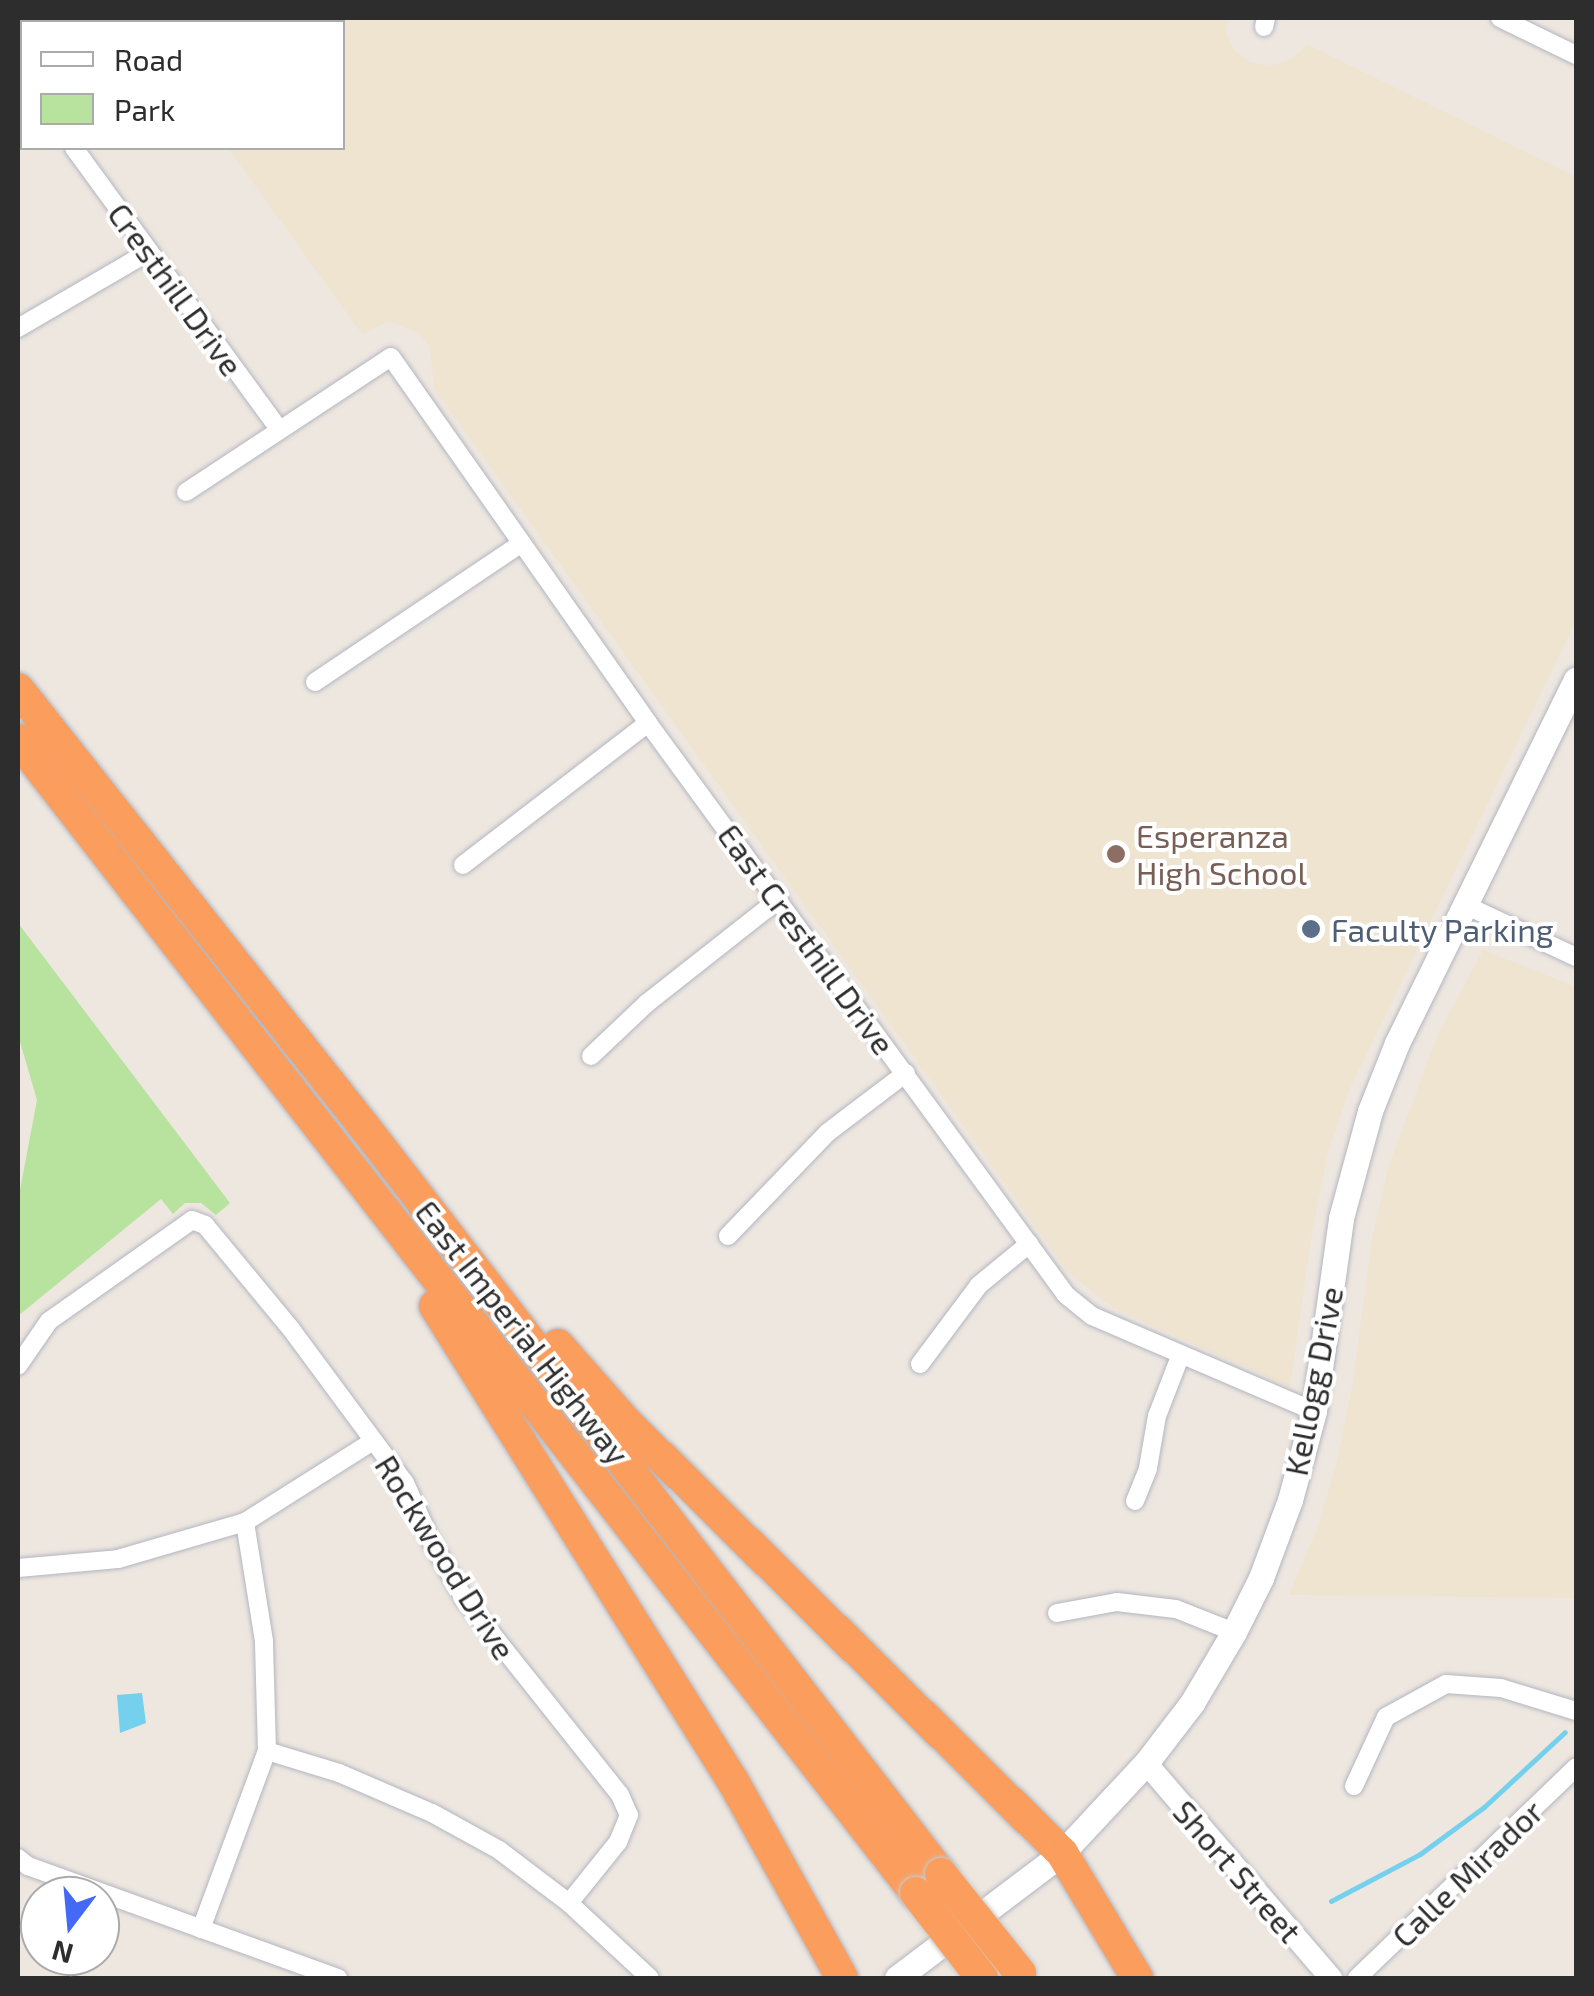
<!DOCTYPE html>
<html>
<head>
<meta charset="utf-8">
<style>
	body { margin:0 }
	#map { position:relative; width:1594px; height:1996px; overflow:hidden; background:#eee7e0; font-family:"Exo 2",sans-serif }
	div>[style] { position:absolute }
	.education>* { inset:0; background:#efe4d0 }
	.green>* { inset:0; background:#b7e39e }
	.water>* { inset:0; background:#75d0ed }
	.stream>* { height:5px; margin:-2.5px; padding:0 2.5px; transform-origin:2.5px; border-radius:2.5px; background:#75d0ed }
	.roads { filter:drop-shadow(0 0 2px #b3b6c0) drop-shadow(0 0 2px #b3b6c0) }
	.minor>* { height:18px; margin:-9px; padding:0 9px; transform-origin:9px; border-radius:9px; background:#fff }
	.tertiary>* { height:22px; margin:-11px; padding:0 11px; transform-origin:11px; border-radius:11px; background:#fff }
	.secondary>* { height:25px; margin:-12.5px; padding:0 12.5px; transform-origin:12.5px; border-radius:12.5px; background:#fff }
	.motorway>* { height:32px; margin:-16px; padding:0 16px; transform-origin:16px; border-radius:16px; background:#fb9e5d }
	.bridges { filter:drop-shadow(0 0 2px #c8c8c8) drop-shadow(0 0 2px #c8c8c8) }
	.motorway-bridge>* { height:32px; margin:-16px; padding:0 16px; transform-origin:16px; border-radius:16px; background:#fb9e5d }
	.dots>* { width:28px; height:28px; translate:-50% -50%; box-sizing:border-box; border:5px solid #fff; border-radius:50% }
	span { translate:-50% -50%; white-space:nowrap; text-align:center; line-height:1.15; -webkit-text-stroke:8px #fff; paint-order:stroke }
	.street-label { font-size:32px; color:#2d2d2d }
	.education-label { font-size:32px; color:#785e54 }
	.left { translate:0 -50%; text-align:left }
	.service-label { font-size:32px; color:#4e5e75 }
	.frame { position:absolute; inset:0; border:20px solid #2d2d2d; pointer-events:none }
	.legend { position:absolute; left:20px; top:20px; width:325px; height:130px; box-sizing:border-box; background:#fff; border:2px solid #ababab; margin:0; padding:12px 18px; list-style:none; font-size:30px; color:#2d2d2d }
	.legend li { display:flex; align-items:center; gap:20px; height:50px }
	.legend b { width:50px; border:2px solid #ababab }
	.north { position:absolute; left:20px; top:1876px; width:100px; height:100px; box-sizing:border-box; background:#fff; border:2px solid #ababab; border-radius:50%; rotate:196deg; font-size:28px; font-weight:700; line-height:40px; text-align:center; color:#2d2d2d }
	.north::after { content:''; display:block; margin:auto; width:35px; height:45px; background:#4469f6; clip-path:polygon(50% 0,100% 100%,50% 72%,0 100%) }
</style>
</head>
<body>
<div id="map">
	<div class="education">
		<i style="clip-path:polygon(135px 18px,1229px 18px,1226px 33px,1235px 51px,1250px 62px,1270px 66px,1293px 58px,1307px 44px,1576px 177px,1576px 621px,1350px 1088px,1327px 1156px,1312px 1232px,1290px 1387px,1113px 1308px,1068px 1272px,435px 390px,429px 346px,419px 333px,389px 321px,362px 334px,228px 148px,342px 148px,342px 22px,138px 22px)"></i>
		<i style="clip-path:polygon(1483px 950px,1576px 987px,1576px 1598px,1289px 1595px,1318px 1526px,1337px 1461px,1353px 1382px,1372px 1238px,1389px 1165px,1438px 1034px)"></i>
	</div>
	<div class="green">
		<i style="clip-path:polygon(18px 923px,230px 1203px,216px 1215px,201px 1203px,185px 1203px,173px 1214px,161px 1199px,18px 1316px,18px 1200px,37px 1100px,18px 1035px)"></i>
	</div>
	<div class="water">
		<i style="clip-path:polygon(142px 1693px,146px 1723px,120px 1733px,117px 1695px)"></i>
	</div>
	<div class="stream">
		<i style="left:1331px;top:1901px;width:101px;rotate:-27.8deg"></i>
		<i style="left:1420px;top:1854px;width:79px;rotate:-36.3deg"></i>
		<i style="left:1484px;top:1807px;width:110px;rotate:-42.8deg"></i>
	</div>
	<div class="roads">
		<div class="minor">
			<i style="left:1500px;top:18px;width:85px;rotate:26deg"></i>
			<i style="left:1264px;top:27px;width:9px;rotate:-77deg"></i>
			<i style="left:18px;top:66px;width:8px;rotate:60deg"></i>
			<i style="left:74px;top:148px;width:348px;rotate:53.9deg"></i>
			<i style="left:18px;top:328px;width:149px;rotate:-30.2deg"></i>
			<i style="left:186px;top:492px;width:245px;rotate:-33.4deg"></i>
			<i style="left:391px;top:357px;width:447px;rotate:54.9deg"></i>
			<i style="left:648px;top:723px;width:708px;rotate:53.84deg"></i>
			<i style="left:1066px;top:1295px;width:33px;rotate:39deg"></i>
			<i style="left:1092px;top:1316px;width:241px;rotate:23.2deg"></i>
			<i style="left:315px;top:682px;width:249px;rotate:-33.9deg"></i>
			<i style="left:463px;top:865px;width:233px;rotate:-37.5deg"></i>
			<i style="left:1465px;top:905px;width:123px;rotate:25.1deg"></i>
			<i style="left:591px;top:1056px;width:77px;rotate:-43.4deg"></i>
			<i style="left:647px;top:1003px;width:168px;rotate:-38.2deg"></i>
			<i style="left:728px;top:1236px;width:143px;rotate:-46.1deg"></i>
			<i style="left:827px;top:1133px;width:99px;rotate:-37.2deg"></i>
			<i style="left:920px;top:1364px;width:99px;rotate:-53.2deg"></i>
			<i style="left:979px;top:1285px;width:65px;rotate:-39.4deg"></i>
			<i style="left:18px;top:1366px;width:55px;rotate:-55.4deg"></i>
			<i style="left:49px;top:1321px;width:175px;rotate:-35.2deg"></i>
			<i style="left:192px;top:1220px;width:14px;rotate:21deg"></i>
			<i style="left:205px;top:1225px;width:135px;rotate:50.4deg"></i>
			<i style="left:291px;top:1329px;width:192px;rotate:53.5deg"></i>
			<i style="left:405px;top:1483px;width:61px;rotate:65.9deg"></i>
			<i style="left:430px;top:1539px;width:70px;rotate:60.2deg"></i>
			<i style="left:465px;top:1600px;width:249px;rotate:51.5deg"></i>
			<i style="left:620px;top:1795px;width:22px;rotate:66deg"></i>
			<i style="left:629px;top:1815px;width:29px;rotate:112deg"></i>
			<i style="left:618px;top:1842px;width:78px;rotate:128.8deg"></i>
			<i style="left:1135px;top:1501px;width:35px;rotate:-68deg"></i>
			<i style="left:1148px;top:1468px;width:53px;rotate:-80.2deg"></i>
			<i style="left:1157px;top:1416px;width:66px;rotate:-68.8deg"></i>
			<i style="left:18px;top:1568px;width:100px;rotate:-5.1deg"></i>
			<i style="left:118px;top:1559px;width:132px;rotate:-16.2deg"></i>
			<i style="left:245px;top:1522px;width:151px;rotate:-32.3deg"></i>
			<i style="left:1057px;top:1613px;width:61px;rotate:-10.4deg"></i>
			<i style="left:1117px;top:1602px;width:59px;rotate:6.8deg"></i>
			<i style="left:1176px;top:1609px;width:62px;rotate:21.6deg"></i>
			<i style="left:267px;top:1751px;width:75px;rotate:17deg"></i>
			<i style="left:339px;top:1773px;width:101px;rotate:23.3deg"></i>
			<i style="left:432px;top:1813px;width:77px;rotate:28.9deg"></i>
			<i style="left:499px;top:1850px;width:88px;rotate:37.1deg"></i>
			<i style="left:569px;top:1903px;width:110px;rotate:42.8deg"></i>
			<i style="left:1354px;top:1786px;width:76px;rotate:-65.1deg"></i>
			<i style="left:1386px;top:1717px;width:68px;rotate:-28.8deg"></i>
			<i style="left:1446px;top:1684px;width:55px;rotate:4.2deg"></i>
			<i style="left:1501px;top:1688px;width:78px;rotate:17deg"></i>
			<i style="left:18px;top:1858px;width:13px;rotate:39deg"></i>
			<i style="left:28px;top:1866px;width:330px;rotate:19.9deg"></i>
			<i style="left:201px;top:1929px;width:190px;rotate:-69.7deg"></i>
			<i style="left:267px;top:1751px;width:110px;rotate:-91.6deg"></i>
			<i style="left:264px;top:1641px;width:121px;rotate:-99.1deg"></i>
			<i style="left:1357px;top:1978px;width:304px;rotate:-43.9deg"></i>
		</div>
		<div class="tertiary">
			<i style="left:1146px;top:1763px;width:284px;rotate:49.3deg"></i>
		</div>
		<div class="secondary">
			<i style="left:897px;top:1978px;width:207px;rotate:-37.1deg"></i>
			<i style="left:1062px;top:1853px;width:123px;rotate:-47deg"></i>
			<i style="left:1146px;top:1763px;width:76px;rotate:-52.5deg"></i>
			<i style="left:1192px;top:1703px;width:82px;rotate:-59.4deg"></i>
			<i style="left:1234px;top:1632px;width:60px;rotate:-63.4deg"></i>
			<i style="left:1261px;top:1578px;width:83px;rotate:-69.6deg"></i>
			<i style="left:1290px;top:1500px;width:92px;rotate:-74.9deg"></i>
			<i style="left:1314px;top:1411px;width:195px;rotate:-82deg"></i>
			<i style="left:1341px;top:1218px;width:111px;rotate:-74.8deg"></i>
			<i style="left:1370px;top:1111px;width:73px;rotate:-68.3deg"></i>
			<i style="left:1397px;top:1043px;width:405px;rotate:-63.8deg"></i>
		</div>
		<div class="motorway">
			<i style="left:18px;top:689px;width:556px;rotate:51.65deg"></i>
			<i style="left:363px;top:1125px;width:946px;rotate:52.34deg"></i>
			<i style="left:18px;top:740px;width:1461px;rotate:52.09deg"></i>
			<i style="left:435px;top:1306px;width:563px;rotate:57.92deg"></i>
			<i style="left:734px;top:1783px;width:223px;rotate:61deg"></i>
			<i style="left:558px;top:1345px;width:103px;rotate:48.6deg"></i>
			<i style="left:626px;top:1422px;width:613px;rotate:44.67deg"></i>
			<i style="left:1062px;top:1853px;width:146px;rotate:59deg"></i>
		</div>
	</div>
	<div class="bridges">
		<div class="motorway-bridge">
			<i style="left:941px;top:1874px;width:127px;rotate:51.4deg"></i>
			<i style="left:916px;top:1893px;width:108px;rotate:52.2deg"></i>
		</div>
	</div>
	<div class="dots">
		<i style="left:1116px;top:854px;background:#8d6e63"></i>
		<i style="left:1311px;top:929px;background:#5c6f8a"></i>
	</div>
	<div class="street-label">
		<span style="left:176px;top:289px;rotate:54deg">Cresthill Drive</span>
		<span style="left:807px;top:939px;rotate:54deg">East Cresthill Drive</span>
		<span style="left:523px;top:1332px;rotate:52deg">East Imperial Highway</span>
		<span style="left:1313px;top:1381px;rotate:-79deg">Kellogg Drive</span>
		<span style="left:446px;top:1557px;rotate:58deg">Rockwood Drive</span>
		<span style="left:1238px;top:1871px;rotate:49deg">Short Street</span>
		<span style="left:1467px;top:1873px;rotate:-44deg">Calle Mirador</span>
	</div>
	<div class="education-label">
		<span class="left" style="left:1136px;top:854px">Esperanza<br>High School</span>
	</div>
	<div class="service-label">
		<span class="left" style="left:1331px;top:929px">Faculty Parking</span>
	</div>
	<div class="frame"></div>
	<ul class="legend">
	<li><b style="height:12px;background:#fff"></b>Road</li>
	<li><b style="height:28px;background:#b7e39e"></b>Park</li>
	</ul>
	<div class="north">N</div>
</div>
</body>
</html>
